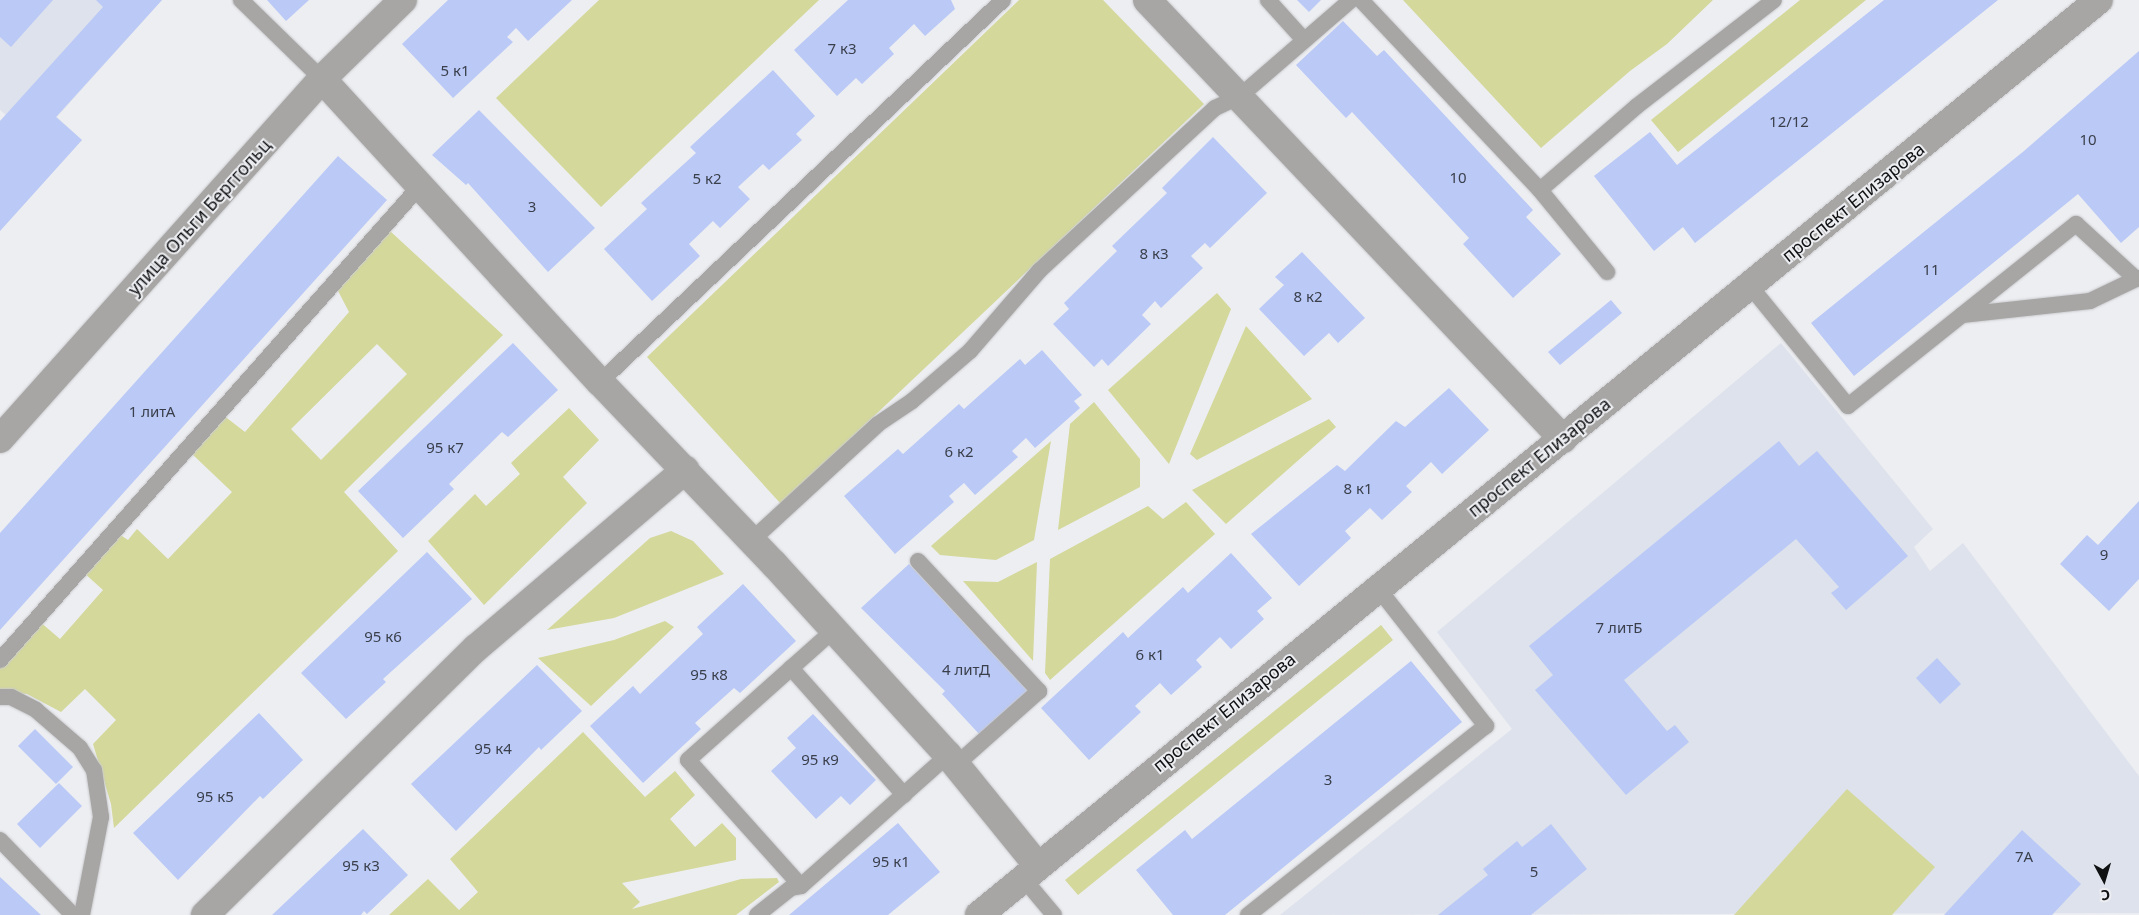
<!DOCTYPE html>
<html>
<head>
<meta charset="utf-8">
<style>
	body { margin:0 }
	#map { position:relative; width:2139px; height:915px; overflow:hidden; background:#edeef2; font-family:"Noto Sans",sans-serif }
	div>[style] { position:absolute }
	.built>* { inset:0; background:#dee2ec }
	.green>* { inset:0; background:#d4d89a }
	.building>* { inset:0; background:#bac9f6 }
	.roads { filter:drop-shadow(0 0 1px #cacbce) drop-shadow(0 0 1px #cacbce) }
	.lane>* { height:16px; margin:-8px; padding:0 8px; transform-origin:8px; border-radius:8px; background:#a7a6a5 }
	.street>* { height:28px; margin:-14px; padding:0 14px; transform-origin:14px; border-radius:14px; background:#a7a6a5 }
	span { translate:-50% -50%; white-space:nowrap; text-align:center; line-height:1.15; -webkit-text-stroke:4px #edeef2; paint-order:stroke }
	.number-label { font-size:15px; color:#3a3f4b }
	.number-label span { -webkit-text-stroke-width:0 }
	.street-label { font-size:18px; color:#101112 }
	.north { position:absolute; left:2079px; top:855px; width:50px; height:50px; -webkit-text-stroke:4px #edeef2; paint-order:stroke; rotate:174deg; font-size:14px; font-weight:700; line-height:20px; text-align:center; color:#101112 }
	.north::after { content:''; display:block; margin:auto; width:18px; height:22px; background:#101112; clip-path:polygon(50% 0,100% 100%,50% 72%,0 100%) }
</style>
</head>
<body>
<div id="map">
	<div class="built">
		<i style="clip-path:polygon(0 0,162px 0,57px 117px,82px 140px,0 231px,0 121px,6px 115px,0 110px)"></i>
		<i style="clip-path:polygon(1781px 343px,1933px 529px,1914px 547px,1930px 571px,1963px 543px,2139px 776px,2139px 913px,1280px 915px,1512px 729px,1437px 632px)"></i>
	</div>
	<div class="green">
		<i style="clip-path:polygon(599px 0,819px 0,601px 207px,496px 98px)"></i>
		<i style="clip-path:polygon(1019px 0,1103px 0,1204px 104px,781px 504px,647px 357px)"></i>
		<i style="clip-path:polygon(1403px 0,1713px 0,1667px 44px,1630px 71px,1541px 148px)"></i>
		<i style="clip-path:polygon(1800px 0,1866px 0,1678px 152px,1651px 120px)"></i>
		<i style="clip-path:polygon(evenodd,390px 231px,503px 335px,344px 492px,398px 551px,114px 828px,111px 804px,93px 744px,116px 720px,85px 689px,61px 712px,27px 694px,0 692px,0 667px,39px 621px,60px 639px,103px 590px,83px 572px,119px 534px,128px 540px,137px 529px,168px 559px,232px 492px,191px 453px,223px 415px,245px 432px,349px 312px,336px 287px,390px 231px,377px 344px,407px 374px,321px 460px,291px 429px,377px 344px)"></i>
		<i style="clip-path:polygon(1217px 293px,1231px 309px,1169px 464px,1108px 390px)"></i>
		<i style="clip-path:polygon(1246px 326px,1312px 399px,1197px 460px,1190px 454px)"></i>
		<i style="clip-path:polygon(1094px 402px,1140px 459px,1140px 487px,1058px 530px,1070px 424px)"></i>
		<i style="clip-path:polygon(569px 408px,599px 440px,563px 477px,587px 503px,484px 605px,428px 541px,475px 494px,486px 506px,520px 474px,511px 463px)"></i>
		<i style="clip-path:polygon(1329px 419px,1336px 427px,1226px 524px,1192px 490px)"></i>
		<i style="clip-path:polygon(1051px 441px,1034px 540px,996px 560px,940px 555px,931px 546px)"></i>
		<i style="clip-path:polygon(1186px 502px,1215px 534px,1050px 680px,1045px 673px,1050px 559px,1148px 506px,1163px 519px)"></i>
		<i style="clip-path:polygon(671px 531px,693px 541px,724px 574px,614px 618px,547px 630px,650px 538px)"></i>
		<i style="clip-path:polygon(1037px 562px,1033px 661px,963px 581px,998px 582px)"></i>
		<i style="clip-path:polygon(665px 621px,674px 627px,591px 706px,538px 658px,614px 640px)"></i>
		<i style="clip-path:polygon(1381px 625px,1393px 640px,1078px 895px,1065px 880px)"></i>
		<i style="clip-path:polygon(583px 732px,645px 797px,675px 771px,695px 795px,670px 819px,695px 847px,722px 823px,736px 838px,736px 860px,622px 883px,640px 902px,632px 909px,741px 879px,777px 878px,779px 882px,736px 915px,389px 915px,428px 879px,459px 910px,478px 892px,450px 859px)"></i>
		<i style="clip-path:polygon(1847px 789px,1935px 867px,1892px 915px,1734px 915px)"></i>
	</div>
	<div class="building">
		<i style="clip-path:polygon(0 0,53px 0,11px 47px,0 37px)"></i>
		<i style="clip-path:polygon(96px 0,162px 0,56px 117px,82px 140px,0 231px,0 121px,103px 7px)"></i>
		<i style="clip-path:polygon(267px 0,309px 0,286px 21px)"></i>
		<i style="clip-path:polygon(448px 0,572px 0,528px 41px,516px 28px,507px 37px,513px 42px,453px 98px,402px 44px)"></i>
		<i style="clip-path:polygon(848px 0,951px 0,955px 9px,925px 36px,914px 24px,889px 48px,894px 54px,862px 84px,856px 78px,837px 96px,794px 50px)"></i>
		<i style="clip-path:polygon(1297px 0,1321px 0,1309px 12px)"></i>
		<i style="clip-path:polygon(1884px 0,1998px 0,1695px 243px,1683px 227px,1654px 251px,1594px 176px,1650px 132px,1677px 165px)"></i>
		<i style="clip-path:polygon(1343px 21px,1377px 56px,1384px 50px,1533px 210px,1526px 217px,1561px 254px,1513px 298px,1463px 244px,1469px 238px,1352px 112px,1346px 118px,1296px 65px)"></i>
		<i style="clip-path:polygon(2139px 51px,2139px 227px,2121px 243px,2078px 194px,1854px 376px,1811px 323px,2024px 151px)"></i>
		<i style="clip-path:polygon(773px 70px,815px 116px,796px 134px,802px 140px,769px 170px,763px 164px,738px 187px,750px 199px,720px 228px,713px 221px,689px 244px,700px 256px,652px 301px,604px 249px,647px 209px,641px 203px,696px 153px,690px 147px)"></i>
		<i style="clip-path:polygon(479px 110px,595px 228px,548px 272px,468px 183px,466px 185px,432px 155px)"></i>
		<i style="clip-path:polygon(1213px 137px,1267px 193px,1210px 248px,1205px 243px,1191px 256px,1203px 268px,1161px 308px,1155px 301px,1142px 315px,1151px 324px,1108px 366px,1102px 359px,1094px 367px,1053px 324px,1069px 309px,1064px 303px,1117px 251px,1112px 246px,1167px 193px,1162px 188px)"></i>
		<i style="clip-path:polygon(338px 156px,387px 200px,0 630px,0 533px)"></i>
		<i style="clip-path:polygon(1302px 252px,1365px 318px,1338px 343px,1329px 333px,1304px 356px,1259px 309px,1284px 285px,1275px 277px)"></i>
		<i style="clip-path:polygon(1611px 300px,1622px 313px,1560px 365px,1548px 352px)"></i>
		<i style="clip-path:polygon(513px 343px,558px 390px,508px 437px,502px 432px,449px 484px,454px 489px,403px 538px,358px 491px)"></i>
		<i style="clip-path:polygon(1042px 350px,1082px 395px,1074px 401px,1080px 408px,1035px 448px,1026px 438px,1012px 451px,1018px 457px,975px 495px,964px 483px,949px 496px,954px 502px,895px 554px,844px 496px,898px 449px,903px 454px,959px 404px,964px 409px,1020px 359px,1025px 365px)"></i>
		<i style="clip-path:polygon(1449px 388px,1489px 430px,1442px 474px,1431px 462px,1406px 486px,1412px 492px,1382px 520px,1370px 508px,1345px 531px,1351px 538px,1299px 586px,1251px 534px,1337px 465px,1345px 471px,1396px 421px,1405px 427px)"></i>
		<i style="clip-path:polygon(1779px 441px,1799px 466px,1817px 451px,1908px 556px,1846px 610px,1831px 593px,1839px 587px,1796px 539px,1624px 680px,1667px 731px,1675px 725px,1689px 742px,1626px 795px,1535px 690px,1553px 675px,1529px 646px)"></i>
		<i style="clip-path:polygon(2139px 501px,2139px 579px,2109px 611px,2060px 564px,2087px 535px,2098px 545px)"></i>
		<i style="clip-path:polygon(427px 552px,472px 599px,383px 679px,386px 682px,346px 719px,301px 673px)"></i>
		<i style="clip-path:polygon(1231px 553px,1272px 598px,1257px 611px,1264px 619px,1231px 649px,1220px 637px,1196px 660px,1202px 667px,1171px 695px,1160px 683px,1135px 706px,1141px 712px,1089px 760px,1041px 708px,1123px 632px,1128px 638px,1183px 587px,1188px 593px)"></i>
		<i style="clip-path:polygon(909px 564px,1028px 691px,980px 735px,942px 694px,945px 691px,861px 608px)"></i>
		<i style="clip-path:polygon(743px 584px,796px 641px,740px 693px,734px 688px,695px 723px,701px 729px,643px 783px,590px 726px,633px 686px,640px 694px,703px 634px,697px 627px)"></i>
		<i style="clip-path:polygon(1937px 658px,1961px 684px,1940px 704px,1916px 678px)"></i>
		<i style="clip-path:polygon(1411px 661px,1462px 722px,1225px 915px,1173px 915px,1136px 870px,1185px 830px,1192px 839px)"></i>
		<i style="clip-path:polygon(537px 665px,582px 711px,541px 750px,539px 747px,456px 831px,411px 784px)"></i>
		<i style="clip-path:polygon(259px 713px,303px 760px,263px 799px,260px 796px,178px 880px,133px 833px)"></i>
		<i style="clip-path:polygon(813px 714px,876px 780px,850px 805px,841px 796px,816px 819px,771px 771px,796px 748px,787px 738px)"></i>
		<i style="clip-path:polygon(35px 729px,73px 767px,56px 784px,18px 746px)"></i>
		<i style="clip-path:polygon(59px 783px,82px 806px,40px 848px,17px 824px)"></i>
		<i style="clip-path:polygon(898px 823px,940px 872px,888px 915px,789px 915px)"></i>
		<i style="clip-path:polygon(1551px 824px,1587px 869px,1531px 915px,1438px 915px,1488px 875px,1483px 869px,1517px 841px,1522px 847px)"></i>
		<i style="clip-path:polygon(363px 829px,408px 875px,367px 914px,364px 911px,361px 915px,272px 915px)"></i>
		<i style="clip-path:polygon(2022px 830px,2081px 884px,2052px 915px,1944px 915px)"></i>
		<i style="clip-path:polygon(0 877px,41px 915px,0 915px)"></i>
	</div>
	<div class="roads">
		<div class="lane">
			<i style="left:241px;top:0;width:113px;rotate:44.3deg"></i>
			<i style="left:1268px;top:0;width:54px;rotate:48deg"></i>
			<i style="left:1361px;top:0;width:261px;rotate:46.7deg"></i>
			<i style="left:1540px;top:190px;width:128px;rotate:-40.9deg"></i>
			<i style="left:1637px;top:106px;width:173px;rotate:-37.7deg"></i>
			<i style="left:1540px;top:190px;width:106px;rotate:50.7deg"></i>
			<i style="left:1750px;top:286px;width:155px;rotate:50.8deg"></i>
			<i style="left:1848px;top:406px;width:292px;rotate:-38.6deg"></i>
			<i style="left:2076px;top:224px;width:81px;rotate:42.5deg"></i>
			<i style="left:2136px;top:279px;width:3px;rotate:-18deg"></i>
			<i style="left:1962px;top:315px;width:129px;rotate:-6.2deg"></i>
			<i style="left:2090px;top:301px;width:51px;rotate:-25.6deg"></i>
			<i style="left:600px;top:382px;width:555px;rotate:-43.47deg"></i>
			<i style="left:752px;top:540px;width:171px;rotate:-42.6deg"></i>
			<i style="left:878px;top:424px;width:41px;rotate:-34.1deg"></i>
			<i style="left:912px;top:401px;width:77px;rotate:-40.8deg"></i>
			<i style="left:970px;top:351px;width:106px;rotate:-49.2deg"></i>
			<i style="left:1039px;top:271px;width:240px;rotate:-42.8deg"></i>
			<i style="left:1215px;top:108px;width:26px;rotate:-25deg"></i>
			<i style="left:1239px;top:97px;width:148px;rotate:-40.9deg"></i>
			<i style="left:918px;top:561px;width:178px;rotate:47.1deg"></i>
			<i style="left:1039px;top:691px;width:111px;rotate:138.3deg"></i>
			<i style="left:0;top:660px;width:633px;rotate:-48.46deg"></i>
			<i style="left:791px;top:668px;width:170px;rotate:48.3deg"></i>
			<i style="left:0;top:697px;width:11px"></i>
			<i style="left:11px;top:697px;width:28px;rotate:27deg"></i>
			<i style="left:36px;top:710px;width:58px;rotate:40.8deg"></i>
			<i style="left:80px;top:748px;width:26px;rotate:58deg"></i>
			<i style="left:94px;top:770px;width:48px;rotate:81.5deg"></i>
			<i style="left:101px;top:817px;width:100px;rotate:101deg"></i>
			<i style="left:0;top:840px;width:105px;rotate:45.8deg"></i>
			<i style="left:1023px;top:878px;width:48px;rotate:50deg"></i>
			<i style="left:801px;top:886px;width:169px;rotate:-131.9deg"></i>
			<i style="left:688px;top:760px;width:195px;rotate:-41.7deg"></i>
			<i style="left:757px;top:915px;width:43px;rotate:-38.5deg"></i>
			<i style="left:791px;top:888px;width:10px;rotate:-11deg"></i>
			<i style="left:801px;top:886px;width:197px;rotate:-41.7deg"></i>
			<i style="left:1248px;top:915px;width:304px;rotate:-38.5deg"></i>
			<i style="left:1486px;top:726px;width:177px;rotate:-128.1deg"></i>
		</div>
		<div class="street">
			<i style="left:1147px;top:0;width:605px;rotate:46.54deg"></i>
			<i style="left:322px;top:79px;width:411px;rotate:47.5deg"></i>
			<i style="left:600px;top:382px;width:252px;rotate:46.3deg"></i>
			<i style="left:774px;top:564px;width:258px;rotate:47.7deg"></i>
			<i style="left:948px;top:755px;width:143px;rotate:51deg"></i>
			<i style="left:0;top:439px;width:483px;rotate:-48.2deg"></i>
			<i style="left:322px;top:79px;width:113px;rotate:-44.3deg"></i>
			<i style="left:205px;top:915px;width:380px;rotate:-44.6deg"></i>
			<i style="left:476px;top:648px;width:275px;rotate:-40.4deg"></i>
			<i style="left:979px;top:915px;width:1446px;rotate:-39.25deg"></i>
		</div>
	</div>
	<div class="number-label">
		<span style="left:842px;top:49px">7 к3</span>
		<span style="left:455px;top:71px">5 к1</span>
		<span style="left:1789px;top:122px">12/12</span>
		<span style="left:2088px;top:140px">10</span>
		<span style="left:1458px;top:178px">10</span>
		<span style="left:707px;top:179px">5 к2</span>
		<span style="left:532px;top:207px">3</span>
		<span style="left:1154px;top:254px">8 к3</span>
		<span style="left:1931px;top:270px">11</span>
		<span style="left:1308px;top:297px">8 к2</span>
		<span style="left:152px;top:412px">1 литА</span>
		<span style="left:445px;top:448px">95 к7</span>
		<span style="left:959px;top:452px">6 к2</span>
		<span style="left:1358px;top:489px">8 к1</span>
		<span style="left:2104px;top:555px">9</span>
		<span style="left:1619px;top:628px">7 литБ</span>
		<span style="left:383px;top:637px">95 к6</span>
		<span style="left:1150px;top:655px">6 к1</span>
		<span style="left:966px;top:670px">4 литД</span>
		<span style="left:709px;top:675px">95 к8</span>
		<span style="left:493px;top:749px">95 к4</span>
		<span style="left:820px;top:760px">95 к9</span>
		<span style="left:1328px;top:780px">3</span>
		<span style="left:215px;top:797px">95 к5</span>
		<span style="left:2024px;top:857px">7А</span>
		<span style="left:891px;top:862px">95 к1</span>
		<span style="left:361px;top:866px">95 к3</span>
		<span style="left:1534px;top:872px">5</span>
	</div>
	<div class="street-label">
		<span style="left:1853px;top:202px;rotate:-39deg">проспект Елизарова</span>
		<span style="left:199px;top:217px;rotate:-48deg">улица Ольги Берггольц</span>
		<span style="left:1539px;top:457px;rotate:-39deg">проспект Елизарова</span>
		<span style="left:1224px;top:712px;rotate:-39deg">проспект Елизарова</span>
	</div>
	<div class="north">С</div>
</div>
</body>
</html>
